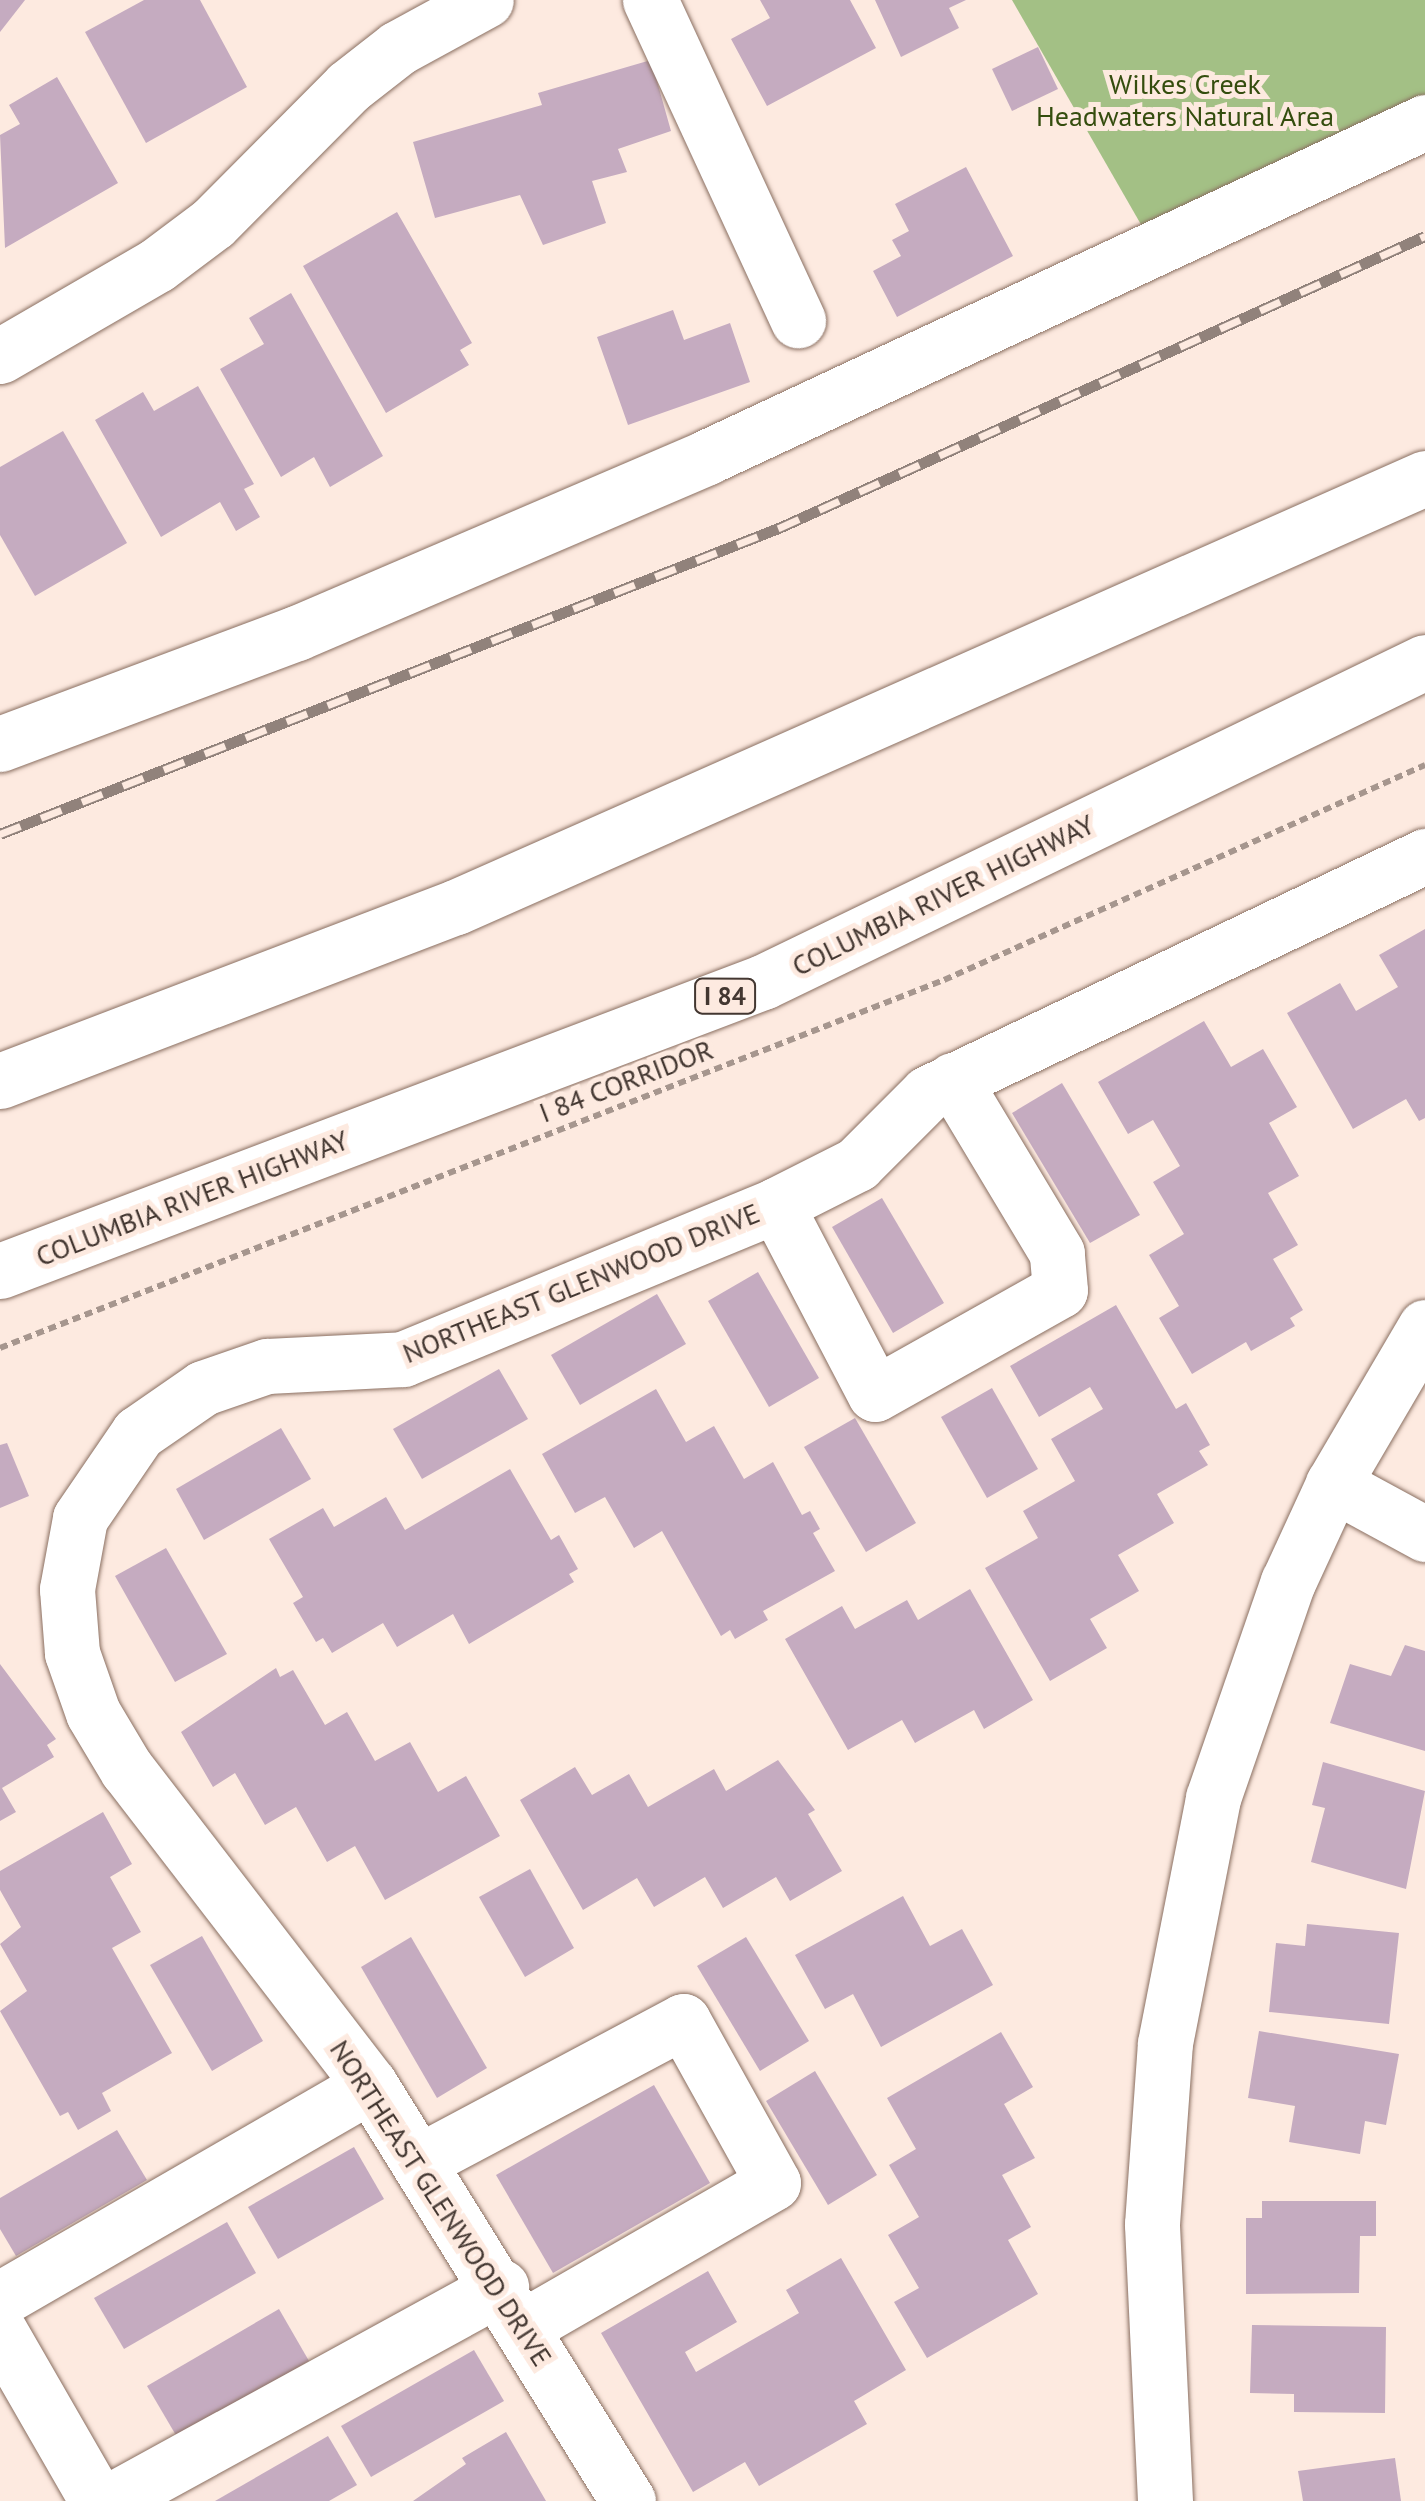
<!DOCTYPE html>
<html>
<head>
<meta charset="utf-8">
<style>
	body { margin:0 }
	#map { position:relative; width:1425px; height:2501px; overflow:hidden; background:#fdeae0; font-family:"PT Sans",sans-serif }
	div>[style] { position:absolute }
	.forest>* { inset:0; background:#a3c085 }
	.building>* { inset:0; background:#c5abc0 }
	.path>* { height:6px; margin-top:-3px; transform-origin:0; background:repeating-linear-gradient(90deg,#a6968e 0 8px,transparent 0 13px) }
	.roads { filter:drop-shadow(0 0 2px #8a6f61) drop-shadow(0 0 2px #8a6f61) }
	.minor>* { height:55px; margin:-27.5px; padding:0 27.5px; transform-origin:27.5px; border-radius:27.5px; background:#fff }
	.highway>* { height:55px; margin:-27.5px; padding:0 27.5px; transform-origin:27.5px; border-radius:27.5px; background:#fff }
	.rail>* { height:11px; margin-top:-5.5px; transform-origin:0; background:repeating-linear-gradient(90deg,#fdeae0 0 22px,#91827b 0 44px); box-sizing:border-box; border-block:2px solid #91827b }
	span { translate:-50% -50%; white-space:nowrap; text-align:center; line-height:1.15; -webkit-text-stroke:10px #fdeae0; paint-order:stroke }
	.shield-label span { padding:2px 8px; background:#fdeae0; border:2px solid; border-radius:8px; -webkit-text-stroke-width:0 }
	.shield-label { font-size:25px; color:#433731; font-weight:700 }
	.park-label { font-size:28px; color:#344d0e }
	.street-label { font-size:28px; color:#433731 }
</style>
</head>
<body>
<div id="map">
	<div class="forest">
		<i style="clip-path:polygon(1012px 0,1425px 0,1425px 95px,1143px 228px)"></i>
	</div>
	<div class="building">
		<i style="clip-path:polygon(0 0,25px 0,0 32px)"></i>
		<i style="clip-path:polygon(144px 0,200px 0,247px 87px,146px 143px,85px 32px)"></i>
		<i style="clip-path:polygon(760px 0,850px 0,876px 48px,767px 106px,731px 39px,770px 18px)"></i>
		<i style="clip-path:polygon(875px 0,966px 0,949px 8px,959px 28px,901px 57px)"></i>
		<i style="clip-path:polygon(1038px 47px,1058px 89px,1012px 111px,992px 69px)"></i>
		<i style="clip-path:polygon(651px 60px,671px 131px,618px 149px,627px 172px,592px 181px,606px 223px,543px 245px,520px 195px,435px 218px,413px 142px,542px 105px,538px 93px)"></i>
		<i style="clip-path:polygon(57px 77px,118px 183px,5px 248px,0 135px,20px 124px,9px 105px)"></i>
		<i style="clip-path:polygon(966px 167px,1013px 256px,897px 317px,873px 271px,901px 256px,892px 240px,909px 231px,895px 204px)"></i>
		<i style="clip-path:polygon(397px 212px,472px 343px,460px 350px,469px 365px,386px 413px,303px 266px)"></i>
		<i style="clip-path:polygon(291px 293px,383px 456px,330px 487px,314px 457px,281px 477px,220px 369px,264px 344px,249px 318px)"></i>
		<i style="clip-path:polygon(673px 310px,684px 340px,730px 323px,750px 382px,628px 425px,597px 337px)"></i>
		<i style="clip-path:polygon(198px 386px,254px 484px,244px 489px,260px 517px,236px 531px,220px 502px,161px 537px,95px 420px,143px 392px,154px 411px)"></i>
		<i style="clip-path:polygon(63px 431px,127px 543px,35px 596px,0 535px,0 467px)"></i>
		<i style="clip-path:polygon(1425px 929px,1425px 1118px,1419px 1121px,1406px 1099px,1353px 1129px,1287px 1013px,1340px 983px,1356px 1011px,1398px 987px,1379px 955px)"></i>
		<i style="clip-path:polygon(1204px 1021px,1231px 1067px,1263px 1049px,1297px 1107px,1269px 1123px,1299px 1176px,1268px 1193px,1298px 1245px,1273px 1259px,1303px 1310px,1290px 1318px,1295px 1326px,1251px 1351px,1246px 1342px,1192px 1374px,1159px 1318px,1179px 1306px,1149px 1255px,1184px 1234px,1153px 1182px,1180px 1166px,1153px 1120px,1128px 1134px,1098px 1082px)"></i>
		<i style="clip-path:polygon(1062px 1083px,1140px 1215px,1090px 1243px,1012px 1113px)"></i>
		<i style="clip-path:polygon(882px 1198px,944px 1303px,893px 1333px,832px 1227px)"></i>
		<i style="clip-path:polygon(758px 1272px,819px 1378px,769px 1407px,708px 1301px)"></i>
		<i style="clip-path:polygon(657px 1294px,686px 1344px,580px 1405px,551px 1355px)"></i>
		<i style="clip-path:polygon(1116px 1305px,1176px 1409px,1186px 1403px,1210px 1445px,1199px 1451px,1208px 1465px,1157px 1494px,1174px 1523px,1118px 1555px,1139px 1591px,1090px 1619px,1107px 1648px,1050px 1681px,985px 1568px,1038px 1538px,1023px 1511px,1075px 1481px,1051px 1439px,1103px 1409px,1090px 1387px,1039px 1417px,1010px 1366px)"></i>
		<i style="clip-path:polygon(499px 1369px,528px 1419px,422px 1479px,393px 1429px)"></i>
		<i style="clip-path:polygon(992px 1388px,1038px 1469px,987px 1498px,941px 1417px)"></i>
		<i style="clip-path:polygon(656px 1389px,686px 1442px,714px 1426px,744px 1479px,773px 1462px,802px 1515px,810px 1511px,820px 1529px,813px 1533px,835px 1571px,763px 1611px,768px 1620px,735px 1639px,730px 1630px,721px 1636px,662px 1531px,634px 1548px,605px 1497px,575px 1513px,542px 1454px)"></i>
		<i style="clip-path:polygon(855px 1418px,916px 1523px,866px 1552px,804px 1447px)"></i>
		<i style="clip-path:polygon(281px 1428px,311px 1479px,204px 1540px,176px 1489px)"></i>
		<i style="clip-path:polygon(7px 1443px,29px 1496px,0 1508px,0 1445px)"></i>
		<i style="clip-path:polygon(510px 1469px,551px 1540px,559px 1535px,578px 1569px,569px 1574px,574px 1582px,469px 1644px,453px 1614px,397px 1647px,383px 1623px,332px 1653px,323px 1638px,316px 1642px,293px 1603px,303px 1597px,269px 1539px,323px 1508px,334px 1527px,386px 1497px,405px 1530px)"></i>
		<i style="clip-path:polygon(166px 1548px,227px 1654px,175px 1682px,115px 1576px)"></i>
		<i style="clip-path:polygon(970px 1589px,1033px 1700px,984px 1729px,974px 1710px,915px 1743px,902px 1720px,848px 1750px,785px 1639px,842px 1606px,855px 1629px,907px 1600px,918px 1620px)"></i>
		<i style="clip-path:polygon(1405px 1645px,1425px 1651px,1425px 1751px,1330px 1723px,1350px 1664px,1391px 1676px)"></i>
		<i style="clip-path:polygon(0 1664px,56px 1739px,47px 1745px,54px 1757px,2px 1788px,16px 1812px,0 1821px)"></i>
		<i style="clip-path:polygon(276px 1668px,280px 1677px,293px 1670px,325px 1725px,347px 1712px,375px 1761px,410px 1742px,438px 1792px,466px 1776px,500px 1836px,385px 1900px,355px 1846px,327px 1862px,296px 1807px,265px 1825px,235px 1773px,213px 1787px,181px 1732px)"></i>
		<i style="clip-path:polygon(778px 1760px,815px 1810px,808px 1814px,842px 1871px,790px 1901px,776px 1877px,723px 1908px,705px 1877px,654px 1907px,637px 1878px,583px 1910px,520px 1800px,575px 1767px,592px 1795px,629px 1774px,648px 1807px,714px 1769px,726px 1791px)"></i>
		<i style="clip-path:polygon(1323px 1762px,1425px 1791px,1406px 1889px,1311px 1862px,1325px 1808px,1312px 1805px)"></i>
		<i style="clip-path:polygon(103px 1812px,132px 1864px,110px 1877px,141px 1932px,112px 1948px,172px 2053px,102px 2093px,111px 2111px,78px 2130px,68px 2112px,60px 2116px,0 2011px,27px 1991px,0 1944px,21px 1927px,0 1890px,0 1871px)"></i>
		<i style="clip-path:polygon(530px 1869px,574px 1948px,525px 1977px,479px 1897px)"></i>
		<i style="clip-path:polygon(903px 1896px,930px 1946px,962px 1929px,993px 1985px,881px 2047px,853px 1994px,825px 2009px,795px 1955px)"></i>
		<i style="clip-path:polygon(1307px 1924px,1399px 1933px,1389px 2024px,1269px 2012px,1276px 1943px,1305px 1946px)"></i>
		<i style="clip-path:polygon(202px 1936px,263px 2041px,212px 2071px,150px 1965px)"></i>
		<i style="clip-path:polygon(411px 1937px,487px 2068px,437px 2098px,361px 1967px)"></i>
		<i style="clip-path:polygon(746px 1937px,809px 2041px,760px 2071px,697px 1966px)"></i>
		<i style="clip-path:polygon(1259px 2031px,1399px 2054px,1386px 2125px,1365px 2121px,1360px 2154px,1289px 2142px,1295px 2106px,1248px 2098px)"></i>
		<i style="clip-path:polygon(1001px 2032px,1033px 2087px,1004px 2104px,1035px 2158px,1002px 2175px,1031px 2227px,1008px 2240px,1038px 2294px,927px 2358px,894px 2302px,919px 2288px,888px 2235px,919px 2217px,889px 2165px,916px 2149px,887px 2098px)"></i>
		<i style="clip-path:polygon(815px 2071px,877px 2175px,828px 2205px,766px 2101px)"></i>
		<i style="clip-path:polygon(654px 2085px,710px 2183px,553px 2273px,496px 2175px)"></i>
		<i style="clip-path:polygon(117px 2130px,147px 2180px,16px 2256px,0 2229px,0 2198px)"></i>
		<i style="clip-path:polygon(354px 2147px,384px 2199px,278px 2259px,248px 2207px)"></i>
		<i style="clip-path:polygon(1262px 2201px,1376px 2201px,1376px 2236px,1360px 2236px,1359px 2293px,1246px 2294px,1246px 2218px,1262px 2218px)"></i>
		<i style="clip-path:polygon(227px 2222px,256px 2273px,124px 2349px,94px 2298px)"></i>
		<i style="clip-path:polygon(841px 2258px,906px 2370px,854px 2401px,867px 2424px,759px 2486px,745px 2462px,693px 2492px,601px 2333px,708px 2271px,737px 2322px,685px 2352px,696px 2372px,799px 2313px,786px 2290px)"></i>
		<i style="clip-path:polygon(279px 2309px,309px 2361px,177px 2437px,147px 2386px)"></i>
		<i style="clip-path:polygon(1252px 2325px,1386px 2327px,1385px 2413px,1294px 2412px,1294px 2394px,1250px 2393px)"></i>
		<i style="clip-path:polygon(474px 2350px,504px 2401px,371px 2477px,341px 2426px)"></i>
		<i style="clip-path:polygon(506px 2432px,546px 2501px,413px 2501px,466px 2464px,462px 2458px)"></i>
		<i style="clip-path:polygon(328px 2436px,357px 2485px,329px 2501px,215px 2501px)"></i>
		<i style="clip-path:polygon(1395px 2458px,1401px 2501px,1303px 2501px,1298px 2471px)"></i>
	</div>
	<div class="path">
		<i style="left:0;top:1348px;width:1013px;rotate:-21.3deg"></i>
		<i style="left:944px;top:980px;width:527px;rotate:-24.08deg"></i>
	</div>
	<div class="roads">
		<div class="minor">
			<i style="left:650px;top:0;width:353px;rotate:65.2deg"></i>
			<i style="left:0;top:356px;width:181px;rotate:-30.1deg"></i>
			<i style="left:157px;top:265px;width:70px;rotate:-36.9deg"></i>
			<i style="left:213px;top:223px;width:192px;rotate:-45.2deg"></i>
			<i style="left:348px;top:87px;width:63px;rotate:-38deg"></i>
			<i style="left:398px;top:48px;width:100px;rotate:-28.6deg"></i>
			<i style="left:0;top:744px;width:317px;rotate:-20.5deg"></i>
			<i style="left:297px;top:633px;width:446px;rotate:-23.2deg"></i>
			<i style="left:707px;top:457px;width:792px;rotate:-25.01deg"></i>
			<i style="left:776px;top:1205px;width:213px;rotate:62.4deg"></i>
			<i style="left:875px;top:1394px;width:212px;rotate:-29.3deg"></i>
			<i style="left:1060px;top:1290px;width:37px;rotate:-95deg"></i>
			<i style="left:1057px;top:1253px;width:202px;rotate:-121deg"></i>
			<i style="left:1333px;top:1484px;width:105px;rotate:28.5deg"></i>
			<i style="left:420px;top:2161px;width:298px;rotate:-28deg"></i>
			<i style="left:683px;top:2021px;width:185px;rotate:60.9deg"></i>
			<i style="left:773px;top:2183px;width:287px;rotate:150.1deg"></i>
			<i style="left:0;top:2299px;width:427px;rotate:-30deg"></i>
			<i style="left:0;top:2332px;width:195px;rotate:60.1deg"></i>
			<i style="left:110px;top:2501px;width:446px;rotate:-28.7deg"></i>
			<i style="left:628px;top:2501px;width:490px;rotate:-121.8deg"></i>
			<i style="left:370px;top:2085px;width:398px;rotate:-127.6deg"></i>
			<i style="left:127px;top:1770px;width:66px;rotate:-120.8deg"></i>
			<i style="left:93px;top:1713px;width:64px;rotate:-109.3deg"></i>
			<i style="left:72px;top:1653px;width:64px;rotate:-94.5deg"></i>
			<i style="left:67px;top:1589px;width:72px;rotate:-79.6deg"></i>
			<i style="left:80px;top:1518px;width:103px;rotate:-55.7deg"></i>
			<i style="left:138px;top:1433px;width:79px;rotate:-34.7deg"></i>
			<i style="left:203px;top:1388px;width:68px;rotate:-19deg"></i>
			<i style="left:267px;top:1366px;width:136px;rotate:-2.9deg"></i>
			<i style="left:403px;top:1359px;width:404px;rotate:-22.4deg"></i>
			<i style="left:776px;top:1205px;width:91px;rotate:-26.8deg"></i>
			<i style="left:857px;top:1164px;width:100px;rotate:-45deg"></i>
			<i style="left:928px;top:1093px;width:551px;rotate:-25.49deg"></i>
			<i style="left:1165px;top:2501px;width:277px;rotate:-92.7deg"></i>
			<i style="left:1152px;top:2224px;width:181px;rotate:-85.9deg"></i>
			<i style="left:1165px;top:2043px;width:250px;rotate:-78.9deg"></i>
			<i style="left:1213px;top:1798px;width:229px;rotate:-70.9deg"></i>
			<i style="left:1288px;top:1582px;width:108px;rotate:-65.3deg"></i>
			<i style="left:1333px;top:1484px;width:182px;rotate:-59.6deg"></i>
		</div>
		<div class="highway">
			<i style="left:0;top:1081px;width:488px;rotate:-20.9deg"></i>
			<i style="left:456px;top:907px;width:1060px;rotate:-23.88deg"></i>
			<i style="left:0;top:1271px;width:816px;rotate:-20.75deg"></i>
			<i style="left:763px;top:982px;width:735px;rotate:-25.8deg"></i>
		</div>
	</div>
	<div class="rail">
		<i style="left:0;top:834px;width:837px;rotate:-21.45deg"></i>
		<i style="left:779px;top:528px;width:709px;rotate:-24.32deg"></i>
	</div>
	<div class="shield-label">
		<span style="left:725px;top:996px">I 84</span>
	</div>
	<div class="park-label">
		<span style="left:1185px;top:100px">Wilkes Creek<br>Headwaters Natural Area</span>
	</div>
	<div class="street-label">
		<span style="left:943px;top:895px;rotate:-26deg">COLUMBIA RIVER HIGHWAY</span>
		<span style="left:626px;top:1081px;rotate:-21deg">I 84 CORRIDOR</span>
		<span style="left:192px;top:1198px;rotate:-21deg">COLUMBIA RIVER HIGHWAY</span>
		<span style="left:581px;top:1283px;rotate:-22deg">NORTHEAST GLENWOOD DRIVE</span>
		<span style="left:441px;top:2203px;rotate:57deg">NORTHEAST GLENWOOD DRIVE</span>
	</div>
</div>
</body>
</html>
